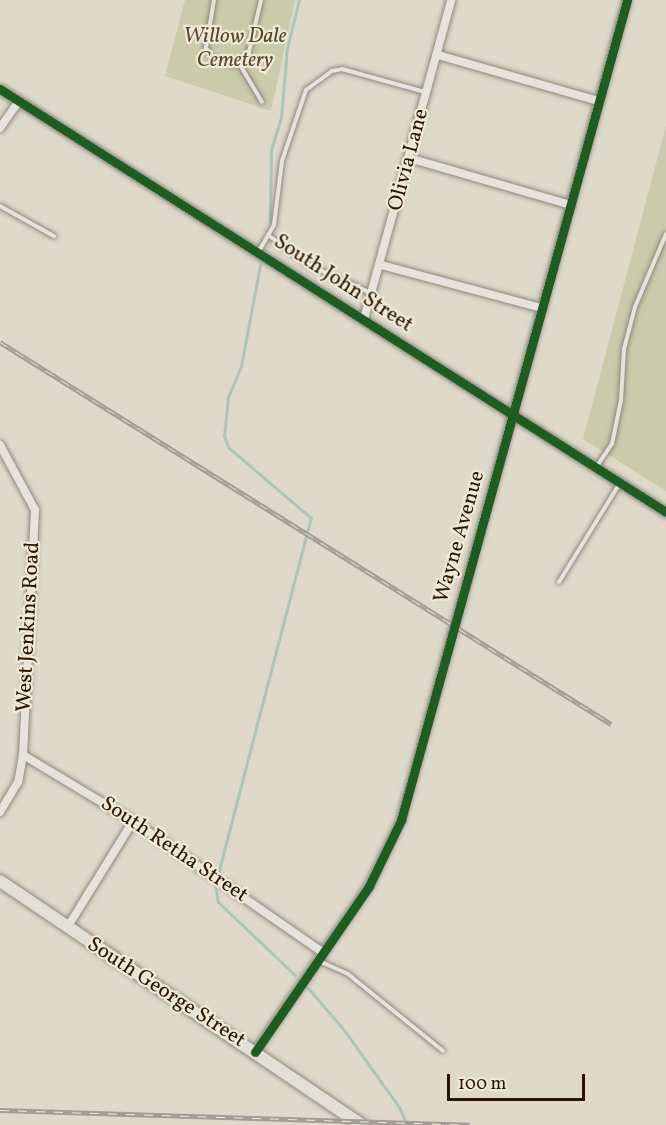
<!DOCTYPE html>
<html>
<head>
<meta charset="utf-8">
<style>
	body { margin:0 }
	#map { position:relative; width:666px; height:1125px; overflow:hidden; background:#dfd9ca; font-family:Vollkorn,serif }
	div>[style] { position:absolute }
	.green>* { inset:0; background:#cacbab }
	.stream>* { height:3px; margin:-1.5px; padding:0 1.5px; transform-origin:1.5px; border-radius:1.5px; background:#adc5b8 }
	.roads { filter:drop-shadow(0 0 2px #8f887e) drop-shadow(0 0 2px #8f887e) }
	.service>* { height:4px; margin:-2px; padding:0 2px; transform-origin:2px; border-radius:2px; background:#e6e3dc }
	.minor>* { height:8px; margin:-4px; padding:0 4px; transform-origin:4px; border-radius:4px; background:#e6e3dc }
	.tertiary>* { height:9px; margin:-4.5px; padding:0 4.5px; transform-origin:4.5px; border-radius:4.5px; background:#e6e3dc }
	.primary>* { height:12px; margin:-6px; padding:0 6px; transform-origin:6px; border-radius:6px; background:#e2dfd6 }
	.rail>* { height:5px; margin-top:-2.5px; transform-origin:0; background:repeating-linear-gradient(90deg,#efe9d7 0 9px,#a29d95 0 18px); box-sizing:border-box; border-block:2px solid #a29d95 }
	.cycleway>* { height:9px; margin:-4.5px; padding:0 4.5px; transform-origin:4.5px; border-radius:4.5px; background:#1b5e20 }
	span { translate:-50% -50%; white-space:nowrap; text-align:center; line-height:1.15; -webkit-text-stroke:4.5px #efe9d7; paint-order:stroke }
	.park-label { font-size:21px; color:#55482d; font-style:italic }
	.street-label { font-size:21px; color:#2b1502 }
	.scale { position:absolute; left:447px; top:1074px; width:138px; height:27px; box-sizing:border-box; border:3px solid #2b1502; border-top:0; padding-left:8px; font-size:18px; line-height:21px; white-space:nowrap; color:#2b1502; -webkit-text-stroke:4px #efe9d7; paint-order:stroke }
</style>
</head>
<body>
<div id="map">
	<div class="green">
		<i style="clip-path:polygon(185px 0,295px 0,271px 111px,165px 76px)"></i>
		<i style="clip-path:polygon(666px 126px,666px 491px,583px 439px)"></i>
	</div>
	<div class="stream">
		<i style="left:270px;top:221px;width:71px;rotate:-89.2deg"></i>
		<i style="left:271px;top:150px;width:34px;rotate:-73deg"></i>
		<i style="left:281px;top:118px;width:70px;rotate:-85.1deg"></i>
		<i style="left:287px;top:48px;width:49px;rotate:-76deg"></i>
		<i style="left:219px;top:870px;width:364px;rotate:-75.4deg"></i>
		<i style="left:311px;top:518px;width:108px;rotate:-139.5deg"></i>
		<i style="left:229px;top:448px;width:13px;rotate:-113deg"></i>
		<i style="left:224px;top:436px;width:39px;rotate:-84deg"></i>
		<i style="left:228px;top:397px;width:34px;rotate:-67deg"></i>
		<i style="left:241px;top:366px;width:103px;rotate:-79.3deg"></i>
		<i style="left:215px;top:885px;width:17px;rotate:80deg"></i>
		<i style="left:218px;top:902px;width:106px;rotate:43.5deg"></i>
		<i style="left:308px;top:988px;width:55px;rotate:49.4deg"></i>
		<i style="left:344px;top:1030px;width:95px;rotate:54.5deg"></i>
		<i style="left:399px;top:1107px;width:20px;rotate:66deg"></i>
	</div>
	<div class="roads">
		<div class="service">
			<i style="left:214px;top:0;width:49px;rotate:99.5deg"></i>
			<i style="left:206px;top:48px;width:14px;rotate:56deg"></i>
			<i style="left:214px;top:60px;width:20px;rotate:15deg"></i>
			<i style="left:233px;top:65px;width:11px;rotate:-22deg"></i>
			<i style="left:243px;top:61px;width:11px;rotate:-56deg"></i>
			<i style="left:249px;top:52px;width:53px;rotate:-77deg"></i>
			<i style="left:239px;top:63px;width:45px;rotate:59.5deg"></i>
			<i style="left:0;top:206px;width:62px;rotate:29.1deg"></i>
			<i style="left:268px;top:235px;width:53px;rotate:35.8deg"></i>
			<i style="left:311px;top:266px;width:66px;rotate:24.2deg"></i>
			<i style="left:259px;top:251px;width:30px;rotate:-60deg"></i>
			<i style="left:274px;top:225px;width:64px;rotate:-82.9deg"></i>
			<i style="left:282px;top:161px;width:75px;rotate:-71.3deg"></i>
			<i style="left:306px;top:90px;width:32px;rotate:-36deg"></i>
			<i style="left:332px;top:71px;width:10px;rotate:-11deg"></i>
			<i style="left:342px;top:69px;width:86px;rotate:15.5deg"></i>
			<i style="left:597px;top:466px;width:27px;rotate:-56deg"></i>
			<i style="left:612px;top:444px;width:45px;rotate:-78.4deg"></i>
			<i style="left:621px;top:400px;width:51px;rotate:-86.6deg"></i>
			<i style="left:624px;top:349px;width:43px;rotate:-75.3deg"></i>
			<i style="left:635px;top:307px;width:79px;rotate:-67deg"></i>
			<i style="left:559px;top:582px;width:116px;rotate:-58.4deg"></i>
			<i style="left:319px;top:961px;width:32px;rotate:24deg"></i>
			<i style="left:348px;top:974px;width:122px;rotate:39deg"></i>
		</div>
		<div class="minor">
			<i style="left:438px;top:55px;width:166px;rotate:16deg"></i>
			<i style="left:0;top:128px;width:33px;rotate:-55deg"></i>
			<i style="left:409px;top:158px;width:169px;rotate:16.2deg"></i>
			<i style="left:381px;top:265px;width:167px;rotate:15deg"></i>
			<i style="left:364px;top:319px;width:331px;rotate:-74.7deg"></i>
			<i style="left:0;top:445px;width:74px;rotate:61.7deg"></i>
			<i style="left:35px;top:510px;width:245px;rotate:92.8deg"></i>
			<i style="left:23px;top:755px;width:27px;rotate:100deg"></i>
			<i style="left:18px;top:782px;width:35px;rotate:121deg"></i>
			<i style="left:23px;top:755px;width:128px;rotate:31deg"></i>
			<i style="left:133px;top:821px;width:229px;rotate:34.7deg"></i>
			<i style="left:67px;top:928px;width:126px;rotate:-58.3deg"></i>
			<i style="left:255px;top:1052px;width:201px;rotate:-55.5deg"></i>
			<i style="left:369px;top:886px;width:73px;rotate:-64.1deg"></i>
			<i style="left:401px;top:820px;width:851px;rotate:-74.59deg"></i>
		</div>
		<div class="tertiary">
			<i style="left:0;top:89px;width:789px;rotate:32.42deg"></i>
		</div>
		<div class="primary">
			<i style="left:0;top:881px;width:437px;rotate:34deg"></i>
		</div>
	</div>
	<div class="rail">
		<i style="left:0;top:342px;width:721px;rotate:32.01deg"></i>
		<i style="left:0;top:1110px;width:470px;rotate:1.8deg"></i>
	</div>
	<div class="cycleway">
		<i style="left:0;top:89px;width:789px;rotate:32.42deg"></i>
		<i style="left:255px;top:1052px;width:201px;rotate:-55.5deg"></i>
		<i style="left:369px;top:886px;width:73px;rotate:-64.1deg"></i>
		<i style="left:401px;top:820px;width:851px;rotate:-74.59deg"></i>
	</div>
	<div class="park-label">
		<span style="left:235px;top:49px">Willow Dale<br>Cemetery</span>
	</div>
	<div class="street-label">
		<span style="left:409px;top:160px;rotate:-75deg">Olivia Lane</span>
		<span style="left:343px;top:284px;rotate:33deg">South John Street</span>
		<span style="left:460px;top:537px;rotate:-74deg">Wayne Avenue</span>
		<span style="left:29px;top:627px;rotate:-87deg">West Jenkins Road</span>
		<span style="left:174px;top:850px;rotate:34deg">South Retha Street</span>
		<span style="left:166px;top:993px;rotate:33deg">South George Street</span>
	</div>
	<div class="scale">100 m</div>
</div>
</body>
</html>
